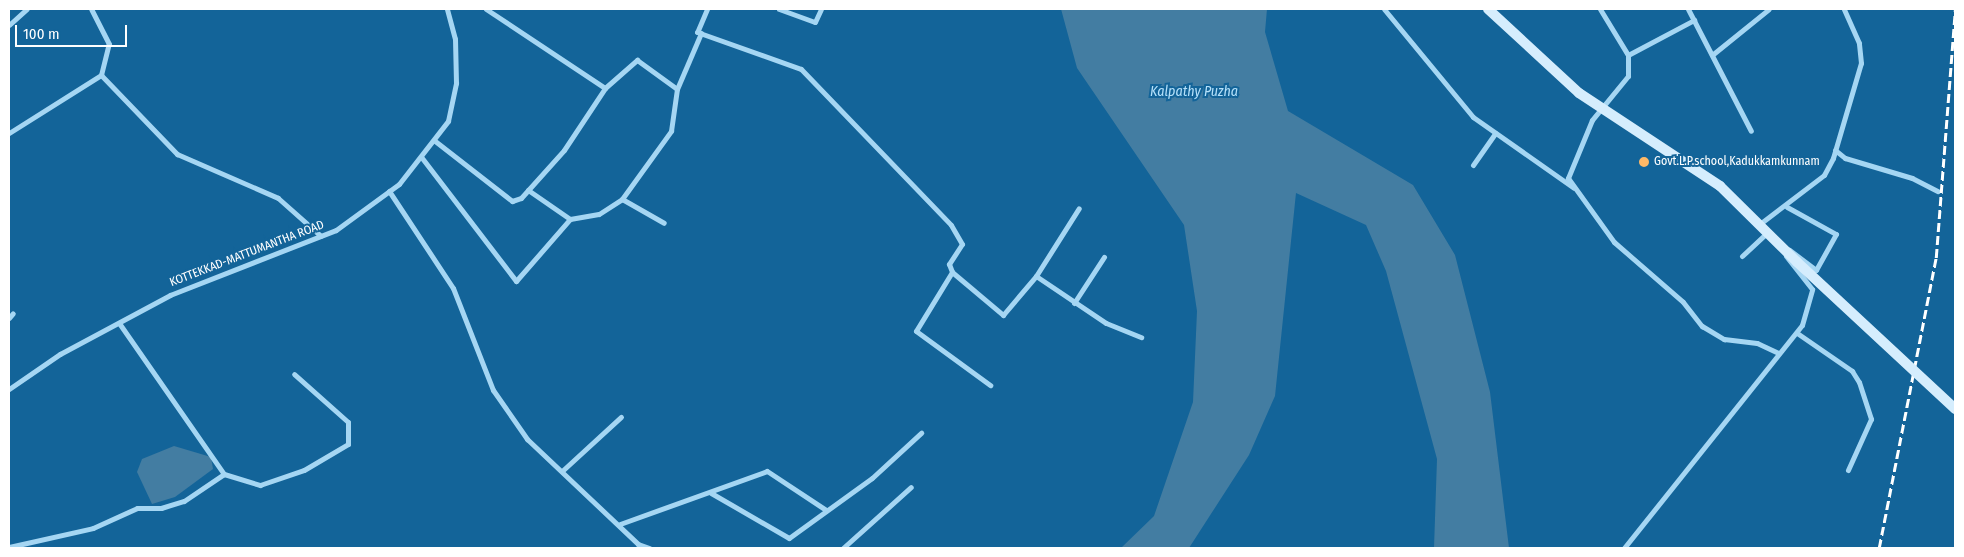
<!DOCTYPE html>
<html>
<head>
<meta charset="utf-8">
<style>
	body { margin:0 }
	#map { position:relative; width:1964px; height:557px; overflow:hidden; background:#136499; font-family:"Fira Sans Condensed",sans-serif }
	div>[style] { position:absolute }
	.water>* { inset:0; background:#437da2 }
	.street>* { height:5px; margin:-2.5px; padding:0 2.5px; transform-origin:2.5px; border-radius:2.5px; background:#a5d6f3 }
	.secondary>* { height:10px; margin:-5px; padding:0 5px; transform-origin:5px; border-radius:5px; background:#d5edfd }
	.rail>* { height:2.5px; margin-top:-1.25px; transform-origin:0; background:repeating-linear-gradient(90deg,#fff 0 9px,transparent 0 13px) }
	.secondary-bridge>* { height:10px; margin:-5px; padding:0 5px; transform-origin:5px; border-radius:5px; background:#d5edfd }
	.dots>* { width:14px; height:14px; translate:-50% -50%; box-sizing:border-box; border:2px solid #136499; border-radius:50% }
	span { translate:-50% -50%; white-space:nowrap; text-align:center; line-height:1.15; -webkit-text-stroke:4px #136499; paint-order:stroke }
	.poi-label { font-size:12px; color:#fff }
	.left { translate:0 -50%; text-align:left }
	.street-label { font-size:12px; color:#fff }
	.water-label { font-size:14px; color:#b5e1fa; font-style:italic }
	.frame { position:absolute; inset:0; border:10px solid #fff; pointer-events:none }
	.scale { position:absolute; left:15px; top:25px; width:112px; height:22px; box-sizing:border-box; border:2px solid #fff; border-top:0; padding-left:6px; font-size:15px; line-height:18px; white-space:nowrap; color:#fff; -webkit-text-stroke:4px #136499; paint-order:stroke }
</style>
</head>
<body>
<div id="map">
	<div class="water">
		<i style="clip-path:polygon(1061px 9px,1267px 9px,1265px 32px,1288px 111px,1413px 185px,1455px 255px,1490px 392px,1509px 548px,1434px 548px,1437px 459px,1386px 271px,1366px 225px,1296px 193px,1275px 396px,1249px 455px,1189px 548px,1121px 548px,1154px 516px,1193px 402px,1197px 311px,1184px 225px,1077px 68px)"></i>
		<i style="clip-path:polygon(174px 446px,211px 457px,213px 469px,175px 497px,152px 504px,137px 472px,142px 459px)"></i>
	</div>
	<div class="street">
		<i style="left:486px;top:9px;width:143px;rotate:33.6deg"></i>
		<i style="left:707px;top:9px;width:25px;rotate:113deg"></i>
		<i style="left:697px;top:32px;width:110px;rotate:19.6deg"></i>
		<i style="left:801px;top:69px;width:216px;rotate:46.1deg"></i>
		<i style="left:951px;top:225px;width:22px;rotate:60deg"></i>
		<i style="left:962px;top:244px;width:24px;rotate:123deg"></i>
		<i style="left:949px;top:264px;width:9px;rotate:69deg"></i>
		<i style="left:952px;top:272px;width:67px;rotate:40.1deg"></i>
		<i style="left:1003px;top:315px;width:51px;rotate:-49.8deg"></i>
		<i style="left:1036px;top:276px;width:80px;rotate:-57.7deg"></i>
		<i style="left:779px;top:9px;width:38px;rotate:20deg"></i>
		<i style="left:815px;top:22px;width:14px;rotate:-65deg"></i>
		<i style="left:1384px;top:9px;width:140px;rotate:50.5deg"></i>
		<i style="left:1473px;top:117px;width:123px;rotate:35.1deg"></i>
		<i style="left:1600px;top:9px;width:54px;rotate:58.7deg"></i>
		<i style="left:1628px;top:55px;width:21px;rotate:90deg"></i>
		<i style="left:1628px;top:76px;width:57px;rotate:129.3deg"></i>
		<i style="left:1592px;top:120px;width:63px;rotate:112.5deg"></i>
		<i style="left:1568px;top:178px;width:79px;rotate:54.3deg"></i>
		<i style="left:1614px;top:242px;width:91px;rotate:41deg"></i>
		<i style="left:1683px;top:302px;width:31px;rotate:52deg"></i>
		<i style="left:1702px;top:326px;width:26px;rotate:31deg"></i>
		<i style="left:1724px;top:339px;width:33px;rotate:7deg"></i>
		<i style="left:1757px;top:343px;width:23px;rotate:25deg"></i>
		<i style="left:1688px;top:9px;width:137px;rotate:62.7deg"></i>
		<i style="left:9px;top:25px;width:24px;rotate:-42deg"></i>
		<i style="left:1628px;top:55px;width:75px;rotate:-27.9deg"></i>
		<i style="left:1712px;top:55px;width:73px;rotate:-38.9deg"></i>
		<i style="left:101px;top:75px;width:110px;rotate:46.1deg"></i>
		<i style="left:177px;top:154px;width:110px;rotate:23.5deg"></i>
		<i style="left:278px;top:198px;width:57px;rotate:41.5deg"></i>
		<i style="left:9px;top:133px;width:109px;rotate:-32.2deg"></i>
		<i style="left:101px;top:75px;width:32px;rotate:-76deg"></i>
		<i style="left:109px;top:44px;width:39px;rotate:-117deg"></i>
		<i style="left:435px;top:141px;width:98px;rotate:37.9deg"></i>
		<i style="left:512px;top:201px;width:9px;rotate:-18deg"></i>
		<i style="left:521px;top:198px;width:64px;rotate:-48.1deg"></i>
		<i style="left:564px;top:150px;width:74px;rotate:-56.5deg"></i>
		<i style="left:605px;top:88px;width:43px;rotate:-41.2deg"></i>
		<i style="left:637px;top:60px;width:49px;rotate:35.9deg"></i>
		<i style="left:1835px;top:150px;width:13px;rotate:39deg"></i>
		<i style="left:1845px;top:158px;width:70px;rotate:16.6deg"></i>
		<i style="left:1912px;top:178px;width:29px;rotate:27deg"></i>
		<i style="left:422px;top:158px;width:155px;rotate:52.6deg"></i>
		<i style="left:516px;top:281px;width:82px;rotate:-48.9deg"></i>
		<i style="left:1473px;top:165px;width:39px;rotate:-55deg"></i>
		<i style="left:528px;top:190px;width:51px;rotate:34.6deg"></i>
		<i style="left:570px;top:219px;width:29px;rotate:-10deg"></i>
		<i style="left:599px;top:214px;width:27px;rotate:-33deg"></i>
		<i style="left:622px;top:199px;width:84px;rotate:-54.2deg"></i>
		<i style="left:671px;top:131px;width:42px;rotate:-81.9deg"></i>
		<i style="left:677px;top:89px;width:61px;rotate:-66.8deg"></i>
		<i style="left:389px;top:191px;width:116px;rotate:56.6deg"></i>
		<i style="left:453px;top:288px;width:110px;rotate:68.6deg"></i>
		<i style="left:493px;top:390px;width:60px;rotate:55.2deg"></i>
		<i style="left:527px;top:439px;width:153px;rotate:43.4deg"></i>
		<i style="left:638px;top:544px;width:12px;rotate:20deg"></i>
		<i style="left:622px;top:199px;width:48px;rotate:29.7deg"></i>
		<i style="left:1787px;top:207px;width:56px;rotate:28.9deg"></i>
		<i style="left:1836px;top:234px;width:41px;rotate:119.1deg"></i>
		<i style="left:1816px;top:270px;width:34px;rotate:-143deg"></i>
		<i style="left:1761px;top:223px;width:79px;rotate:-37.3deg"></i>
		<i style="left:1824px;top:175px;width:19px;rotate:-62deg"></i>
		<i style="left:1833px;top:158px;width:99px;rotate:-73.6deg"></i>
		<i style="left:1861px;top:63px;width:20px;rotate:-96deg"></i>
		<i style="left:1859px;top:43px;width:37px;rotate:-114deg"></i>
		<i style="left:1742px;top:256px;width:35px;rotate:-43deg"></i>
		<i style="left:952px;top:272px;width:69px;rotate:121.4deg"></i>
		<i style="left:916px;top:331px;width:92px;rotate:36.1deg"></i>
		<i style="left:1036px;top:276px;width:84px;rotate:33.9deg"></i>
		<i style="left:1106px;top:323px;width:38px;rotate:22deg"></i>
		<i style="left:1074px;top:303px;width:55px;rotate:-56.9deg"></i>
		<i style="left:9px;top:318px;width:6px;rotate:-51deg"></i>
		<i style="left:119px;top:323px;width:184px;rotate:55.2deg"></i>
		<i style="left:224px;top:474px;width:38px;rotate:17deg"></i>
		<i style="left:260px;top:485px;width:46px;rotate:-18.8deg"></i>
		<i style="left:304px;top:470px;width:51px;rotate:-30.6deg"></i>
		<i style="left:348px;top:444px;width:22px;rotate:-90deg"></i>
		<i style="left:348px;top:422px;width:72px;rotate:-138.4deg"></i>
		<i style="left:1797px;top:333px;width:67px;rotate:34.6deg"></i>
		<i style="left:1852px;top:371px;width:13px;rotate:58deg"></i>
		<i style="left:1859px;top:382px;width:39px;rotate:72deg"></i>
		<i style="left:1871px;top:419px;width:56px;rotate:114.3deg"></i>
		<i style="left:9px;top:389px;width:62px;rotate:-34.5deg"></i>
		<i style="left:60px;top:354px;width:125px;rotate:-28.2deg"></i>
		<i style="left:170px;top:295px;width:178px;rotate:-21.4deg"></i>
		<i style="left:336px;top:230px;width:78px;rotate:-36.1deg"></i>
		<i style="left:399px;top:184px;width:80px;rotate:-52.1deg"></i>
		<i style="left:448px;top:121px;width:39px;rotate:-78deg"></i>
		<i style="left:456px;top:83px;width:44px;rotate:-91.3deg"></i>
		<i style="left:455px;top:39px;width:31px;rotate:-105deg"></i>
		<i style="left:562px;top:471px;width:80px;rotate:-42.5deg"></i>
		<i style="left:711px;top:493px;width:90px;rotate:30deg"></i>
		<i style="left:789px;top:538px;width:102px;rotate:-35.9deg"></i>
		<i style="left:872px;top:478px;width:67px;rotate:-42.6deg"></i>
		<i style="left:620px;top:524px;width:156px;rotate:-19.8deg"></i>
		<i style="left:767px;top:471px;width:71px;rotate:33.5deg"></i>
		<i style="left:9px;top:547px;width:86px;rotate:-12.7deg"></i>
		<i style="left:93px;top:528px;width:48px;rotate:-24.4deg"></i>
		<i style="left:137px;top:508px;width:24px"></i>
		<i style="left:161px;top:508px;width:24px;rotate:-17deg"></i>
		<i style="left:184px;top:501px;width:48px;rotate:-34deg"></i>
		<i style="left:843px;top:548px;width:91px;rotate:-41.9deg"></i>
		<i style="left:1624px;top:548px;width:285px;rotate:-51.4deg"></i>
		<i style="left:1802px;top:325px;width:37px;rotate:-74deg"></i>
		<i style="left:1812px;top:289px;width:42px;rotate:-128.2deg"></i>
	</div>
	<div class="secondary">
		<i style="left:1488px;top:9px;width:124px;rotate:42.7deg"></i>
		<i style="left:1579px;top:93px;width:169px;rotate:33.4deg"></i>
		<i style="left:1720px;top:186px;width:108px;rotate:44.6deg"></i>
	</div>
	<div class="rail">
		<i style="left:1879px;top:548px;width:296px;rotate:-78.9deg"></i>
		<i style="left:1936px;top:258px;width:250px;rotate:-85.6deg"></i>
	</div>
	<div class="secondary-bridge">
		<i style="left:1797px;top:262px;width:216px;rotate:42.9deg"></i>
	</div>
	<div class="dots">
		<i style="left:1644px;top:162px;background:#ffb967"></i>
	</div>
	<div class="poi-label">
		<span class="left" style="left:1654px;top:162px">Govt.L.P.school,Kadukkamkunnam</span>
	</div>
	<div class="street-label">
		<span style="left:247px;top:254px;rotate:-21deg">KOTTEKKAD-MATTUMANTHA ROAD</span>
	</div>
	<div class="water-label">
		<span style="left:1194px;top:92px">Kalpathy Puzha</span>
	</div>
	<div class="frame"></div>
	<div class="scale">100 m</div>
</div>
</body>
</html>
